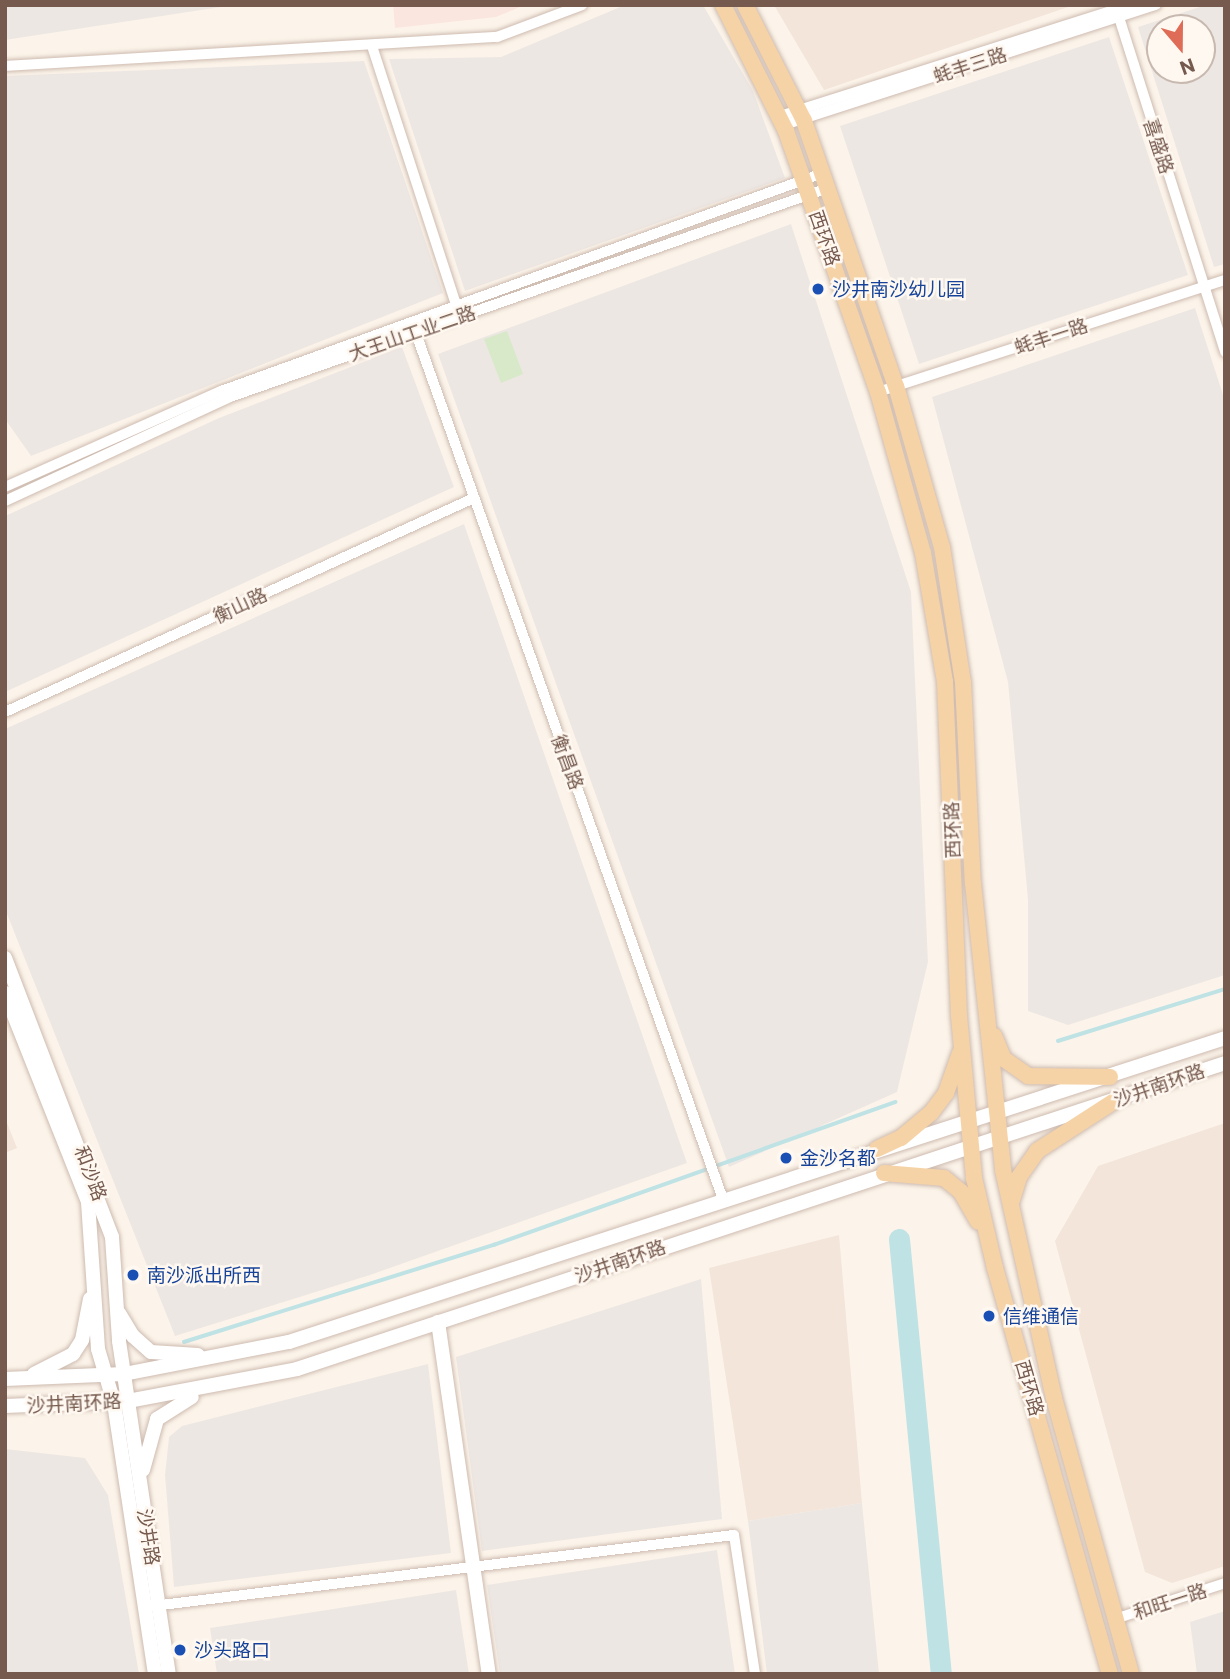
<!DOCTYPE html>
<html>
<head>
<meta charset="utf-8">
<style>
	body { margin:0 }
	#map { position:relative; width:1230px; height:1679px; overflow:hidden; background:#fcf4ea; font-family:Commissioner,"Noto Sans SC",sans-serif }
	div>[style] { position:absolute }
	.residential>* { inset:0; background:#f3e5d9 }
	.commercial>* { inset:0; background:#fbe6df }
	.industrial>* { inset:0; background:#ede7e3 }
	.green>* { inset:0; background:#d8e9c9 }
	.stream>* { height:3.5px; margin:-1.75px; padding:0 1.75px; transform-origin:1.75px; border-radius:1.75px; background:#bfe2e5 }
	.river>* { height:21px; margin:-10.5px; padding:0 10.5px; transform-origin:10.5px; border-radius:10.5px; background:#bfe2e5 }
	.roads { filter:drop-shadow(0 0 2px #cebbb0) drop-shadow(0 0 2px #cebbb0) }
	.street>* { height:10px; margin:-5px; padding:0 5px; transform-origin:5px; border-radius:5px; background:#fff }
	.secondary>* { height:14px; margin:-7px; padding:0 7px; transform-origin:7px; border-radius:7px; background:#fff }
	.primary>* { height:16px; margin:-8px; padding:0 8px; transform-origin:8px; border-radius:8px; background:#f6d3a7 }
	.dots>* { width:19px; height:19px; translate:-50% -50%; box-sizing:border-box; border:4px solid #fef8f1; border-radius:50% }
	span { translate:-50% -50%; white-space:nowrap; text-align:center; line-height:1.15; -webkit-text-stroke:5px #fef8f1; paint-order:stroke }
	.street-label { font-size:19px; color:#765a4e }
	.transit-label { font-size:19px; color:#164399 }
	.left { translate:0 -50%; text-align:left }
	.frame { position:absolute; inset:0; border:7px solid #765a4e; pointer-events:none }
	.north { position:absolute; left:1146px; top:14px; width:70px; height:70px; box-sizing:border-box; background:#fef8f1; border:2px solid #c8b9b0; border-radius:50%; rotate:160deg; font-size:19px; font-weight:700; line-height:28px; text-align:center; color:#765a4e }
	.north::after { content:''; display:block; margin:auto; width:24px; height:32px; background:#de6c57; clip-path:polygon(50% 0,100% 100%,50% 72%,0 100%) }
</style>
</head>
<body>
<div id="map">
	<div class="residential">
		<i style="clip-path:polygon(774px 5px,1074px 5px,824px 90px)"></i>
		<i style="clip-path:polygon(5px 1118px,17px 1148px,5px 1153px)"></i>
		<i style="clip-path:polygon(1225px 1123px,1225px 1566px,1172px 1583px,1145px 1572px,1055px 1241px,1098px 1166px)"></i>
		<i style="clip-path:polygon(839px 1235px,862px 1503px,748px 1521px,709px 1268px)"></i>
	</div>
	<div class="commercial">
		<i style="clip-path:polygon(393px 5px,525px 5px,496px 17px,395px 28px)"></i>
	</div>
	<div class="industrial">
		<i style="clip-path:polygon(5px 5px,234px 5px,5px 40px)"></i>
		<i style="clip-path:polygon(625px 5px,703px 5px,753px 91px,785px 178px,465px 291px,389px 59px,501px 57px)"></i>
		<i style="clip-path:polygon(evenodd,1206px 5px,1225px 5px,1225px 264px,1214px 267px,1138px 27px,1206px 5px,1160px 28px,1202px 28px,1202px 70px,1160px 70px,1160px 28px)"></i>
		<i style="clip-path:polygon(1109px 37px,1188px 275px,919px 364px,840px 126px)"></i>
		<i style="clip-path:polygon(364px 61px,443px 293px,31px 456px,5px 419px,5px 76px)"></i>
		<i style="clip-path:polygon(791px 224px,911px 592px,928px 962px,897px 1092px,729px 1167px,438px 354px)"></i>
		<i style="clip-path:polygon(1195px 308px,1225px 401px,1225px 975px,1068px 1025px,1028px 1011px,1028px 900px,1008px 682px,932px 397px)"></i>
		<i style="clip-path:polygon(402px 347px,454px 487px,5px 692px,5px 516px,219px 418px)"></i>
		<i style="clip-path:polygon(464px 524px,687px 1163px,370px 1275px,175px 1336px,5px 909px,5px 729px)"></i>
		<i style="clip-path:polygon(701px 1279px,722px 1519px,482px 1551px,456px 1357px)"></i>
		<i style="clip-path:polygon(428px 1364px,451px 1553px,174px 1587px,165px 1475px,169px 1437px,182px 1426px)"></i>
		<i style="clip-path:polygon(5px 1449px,85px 1458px,108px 1495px,139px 1674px,5px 1674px)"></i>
		<i style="clip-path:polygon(862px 1503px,879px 1674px,767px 1674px,748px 1521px)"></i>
		<i style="clip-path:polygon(717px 1550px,735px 1674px,500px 1674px,487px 1585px)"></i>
		<i style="clip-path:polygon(456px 1590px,469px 1674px,217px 1674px,210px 1628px)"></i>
		<i style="clip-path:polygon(1225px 1611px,1225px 1674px,1197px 1674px,1190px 1622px)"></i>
	</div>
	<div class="green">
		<i style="clip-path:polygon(507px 331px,523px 374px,501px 383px,484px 339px)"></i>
	</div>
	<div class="stream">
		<i style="left:1058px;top:1041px;width:175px;rotate:-17.3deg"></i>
		<i style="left:184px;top:1342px;width:325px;rotate:-17.4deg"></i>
		<i style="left:494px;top:1245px;width:426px;rotate:-19.6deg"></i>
	</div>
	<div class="river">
		<i style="left:899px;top:1239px;width:437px;rotate:84.5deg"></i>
	</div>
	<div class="roads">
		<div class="street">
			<i style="left:1117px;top:11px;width:358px;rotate:72.4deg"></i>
			<i style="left:372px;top:46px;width:278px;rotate:72deg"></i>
			<i style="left:5px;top:66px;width:493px;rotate:-3.4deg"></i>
			<i style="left:497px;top:37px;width:91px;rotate:-20.6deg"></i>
			<i style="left:780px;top:116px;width:366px;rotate:-17.6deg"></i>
			<i style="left:784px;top:125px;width:391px;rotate:-17.9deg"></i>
			<i style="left:412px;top:322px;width:934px;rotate:70.48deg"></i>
			<i style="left:878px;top:392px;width:365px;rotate:-17.9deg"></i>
			<i style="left:5px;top:487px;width:236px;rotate:-24deg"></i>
			<i style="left:221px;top:391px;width:640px;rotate:-19.91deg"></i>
			<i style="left:5px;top:501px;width:248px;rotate:-24.8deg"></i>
			<i style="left:230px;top:397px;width:633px;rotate:-19.26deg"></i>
			<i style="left:5px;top:712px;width:516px;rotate:-24.53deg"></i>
			<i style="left:153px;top:1606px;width:585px;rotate:-6.97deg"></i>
			<i style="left:734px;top:1535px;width:141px;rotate:81.4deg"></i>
			<i style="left:1115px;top:1619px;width:116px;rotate:-18.1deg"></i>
		</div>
		<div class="secondary">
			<i style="left:5px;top:958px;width:299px;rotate:69deg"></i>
			<i style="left:112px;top:1237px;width:104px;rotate:86.1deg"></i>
			<i style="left:119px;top:1341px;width:337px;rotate:81.5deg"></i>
			<i style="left:5px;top:993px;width:225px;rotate:68.3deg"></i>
			<i style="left:88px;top:1202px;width:147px;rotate:86.1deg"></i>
			<i style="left:98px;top:1349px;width:56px;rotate:73.5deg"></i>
			<i style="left:114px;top:1403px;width:274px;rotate:81.4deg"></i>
			<i style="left:119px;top:1313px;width:27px;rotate:59deg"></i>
			<i style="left:133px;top:1336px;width:24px;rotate:42deg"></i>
			<i style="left:151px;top:1352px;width:47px;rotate:3.7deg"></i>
			<i style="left:438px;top:1322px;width:356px;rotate:81.8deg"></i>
			<i style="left:34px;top:1374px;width:44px;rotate:-27.1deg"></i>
			<i style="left:73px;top:1354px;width:17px;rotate:-57deg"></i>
			<i style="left:82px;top:1340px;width:42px;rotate:-79deg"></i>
			<i style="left:5px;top:1379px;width:119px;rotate:-2.4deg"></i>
			<i style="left:124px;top:1374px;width:168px;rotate:-11deg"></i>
			<i style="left:289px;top:1342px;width:984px;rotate:-17.99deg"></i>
			<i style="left:5px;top:1406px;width:123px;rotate:-2.3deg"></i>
			<i style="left:128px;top:1401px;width:172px;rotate:-10.7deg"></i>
			<i style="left:297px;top:1369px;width:977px;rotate:-18.25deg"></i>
			<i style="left:143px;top:1470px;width:53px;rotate:-74.6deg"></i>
			<i style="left:157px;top:1419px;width:41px;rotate:-32.2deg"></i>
		</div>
		<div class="primary">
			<i style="left:723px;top:5px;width:141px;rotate:63.4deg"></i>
			<i style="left:786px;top:131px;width:277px;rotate:70.6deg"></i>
			<i style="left:878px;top:392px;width:167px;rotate:74.4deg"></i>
			<i style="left:923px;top:553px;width:131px;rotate:80.3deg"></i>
			<i style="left:945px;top:682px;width:334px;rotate:87.6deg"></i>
			<i style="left:959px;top:1016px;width:163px;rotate:84.7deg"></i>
			<i style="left:974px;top:1178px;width:92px;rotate:76.9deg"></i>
			<i style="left:995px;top:1268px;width:422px;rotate:74.2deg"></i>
			<i style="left:745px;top:5px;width:130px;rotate:63deg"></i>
			<i style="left:804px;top:121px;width:281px;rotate:70.9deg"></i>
			<i style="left:896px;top:386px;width:167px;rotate:74.1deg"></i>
			<i style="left:942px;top:547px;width:137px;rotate:81.2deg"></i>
			<i style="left:963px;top:682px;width:201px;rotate:87.2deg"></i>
			<i style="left:973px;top:883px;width:289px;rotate:84deg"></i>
			<i style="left:1003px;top:1170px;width:234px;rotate:77.4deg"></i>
			<i style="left:1054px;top:1398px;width:287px;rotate:74.4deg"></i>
			<i style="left:994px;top:1036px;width:25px;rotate:67deg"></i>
			<i style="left:1004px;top:1059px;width:29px;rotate:35deg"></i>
			<i style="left:1028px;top:1076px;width:82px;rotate:0.7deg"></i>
			<i style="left:877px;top:1149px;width:26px;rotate:-25deg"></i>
			<i style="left:901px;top:1138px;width:39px;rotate:-40deg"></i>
			<i style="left:931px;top:1113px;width:25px;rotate:-53deg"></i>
			<i style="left:946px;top:1093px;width:42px;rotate:-70.7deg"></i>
			<i style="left:884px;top:1173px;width:60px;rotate:4.8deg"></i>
			<i style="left:944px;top:1178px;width:22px;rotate:39deg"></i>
			<i style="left:961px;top:1192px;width:34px;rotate:60deg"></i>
			<i style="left:1012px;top:1200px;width:24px;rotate:-73deg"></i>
			<i style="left:1019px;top:1177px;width:32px;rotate:-55deg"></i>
			<i style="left:1037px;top:1151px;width:94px;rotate:-32.8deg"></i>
		</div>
	</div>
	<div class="dots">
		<i style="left:818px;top:289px;background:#1a4fb4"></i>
		<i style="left:786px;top:1158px;background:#1a4fb4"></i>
		<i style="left:133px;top:1275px;background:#1a4fb4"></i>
		<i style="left:989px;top:1316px;background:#1a4fb4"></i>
		<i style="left:180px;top:1650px;background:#1a4fb4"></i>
	</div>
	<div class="street-label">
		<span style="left:970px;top:65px;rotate:-18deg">蚝丰三路</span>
		<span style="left:1159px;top:146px;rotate:72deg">喜盛路</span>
		<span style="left:825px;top:238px;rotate:71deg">西环路</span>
		<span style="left:412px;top:333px;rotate:-19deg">大王山工业二路</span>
		<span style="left:1051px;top:336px;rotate:-18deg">蚝丰一路</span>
		<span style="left:240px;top:605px;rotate:-25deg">衡山路</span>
		<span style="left:568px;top:762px;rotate:70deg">衡昌路</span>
		<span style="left:952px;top:830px;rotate:-92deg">西环路</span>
		<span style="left:1159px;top:1085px;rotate:-19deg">沙井南环路</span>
		<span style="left:91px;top:1173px;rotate:69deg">和沙路</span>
		<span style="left:620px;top:1261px;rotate:-19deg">沙井南环路</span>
		<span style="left:1030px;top:1388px;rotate:74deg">西环路</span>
		<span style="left:74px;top:1403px;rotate:-3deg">沙井南环路</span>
		<span style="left:149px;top:1537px;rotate:81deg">沙井路</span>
		<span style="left:1170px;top:1601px;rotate:-18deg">和旺一路</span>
	</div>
	<div class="transit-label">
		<span class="left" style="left:832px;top:289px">沙井南沙幼儿园</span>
		<span class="left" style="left:800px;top:1158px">金沙名都</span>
		<span class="left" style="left:147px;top:1275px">南沙派出所西</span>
		<span class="left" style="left:1003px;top:1316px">信维通信</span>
		<span class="left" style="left:194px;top:1650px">沙头路口</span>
	</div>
	<div class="frame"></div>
	<div class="north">N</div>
</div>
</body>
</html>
